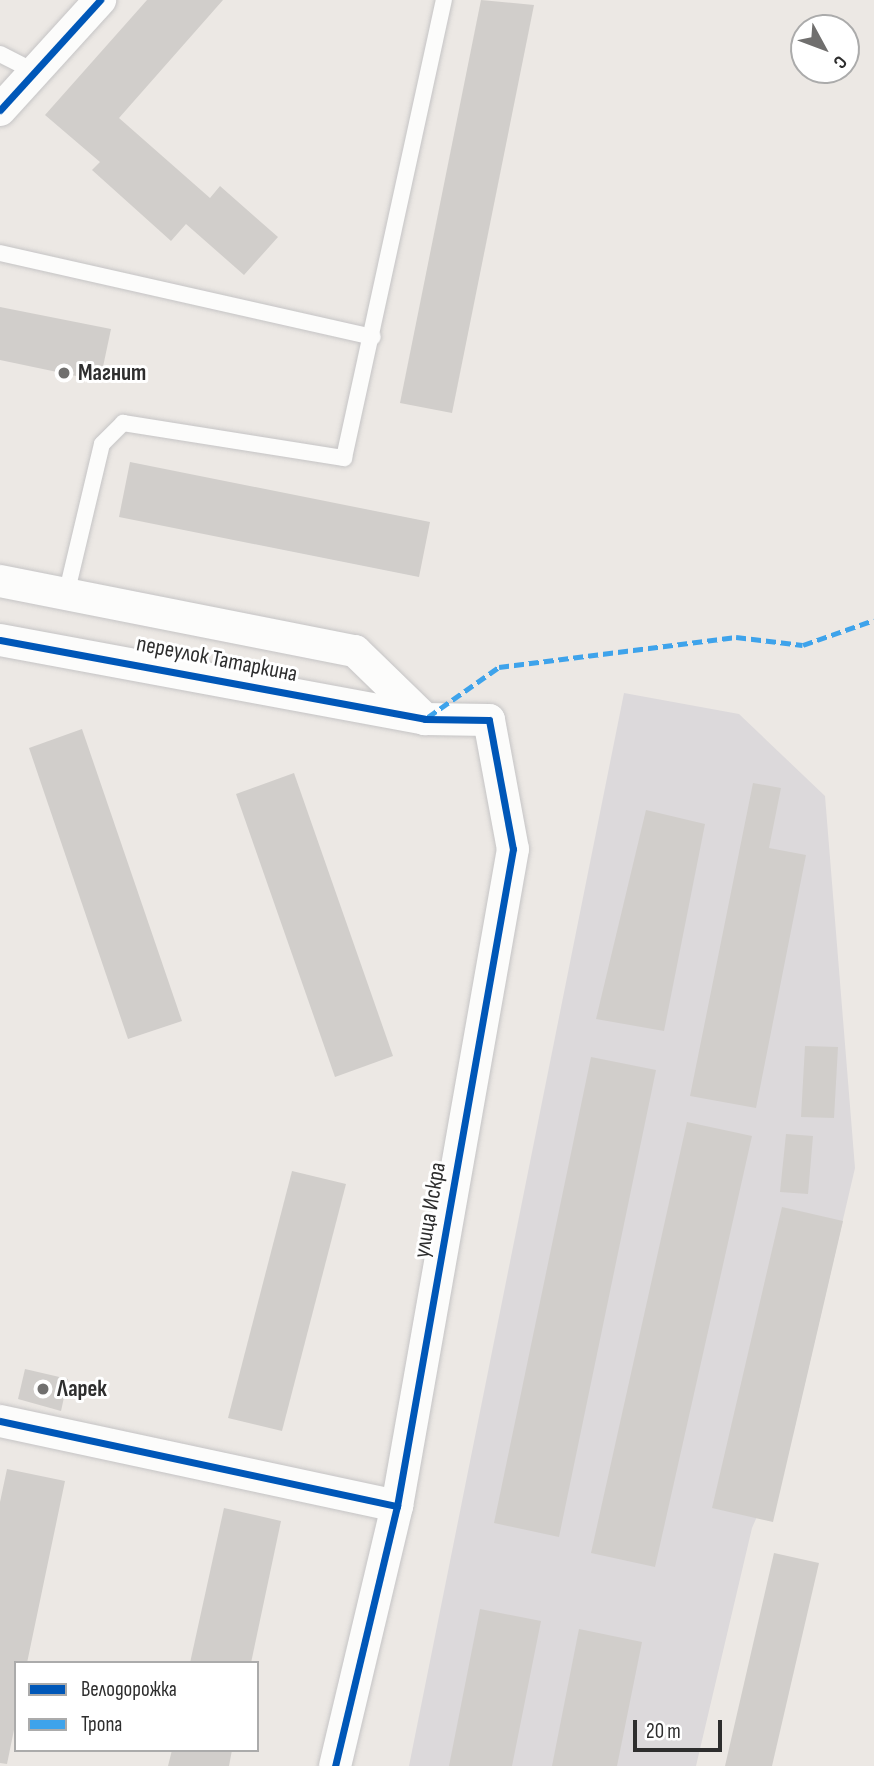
<!DOCTYPE html>
<html>
<head>
<meta charset="utf-8">
<style>
	body { margin:0 }
	#map { position:relative; width:874px; height:1766px; overflow:hidden; background:#ece8e4; font-family:"Sofia Sans Condensed",sans-serif }
	div>[style] { position:absolute }
	.industrial>* { inset:0; background:#dcd9db }
	.building>* { inset:0; background:#d1cecb }
	.roads { filter:drop-shadow(0 0 2px #c5c4c5) drop-shadow(0 0 2px #c5c4c5) }
	.lane>* { height:16px; margin:-8px; padding:0 8px; transform-origin:8px; border-radius:8px; background:#fcfcfb }
	.street>* { height:32px; margin:-16px; padding:0 16px; transform-origin:16px; border-radius:16px; background:#fcfcfb }
	.quiet>* { height:5px; margin-top:-2.5px; transform-origin:0; background:repeating-linear-gradient(90deg,#3ea3eb 0 10px,transparent 0 15px) }
	.cycleway>* { height:7px; margin:-3.5px; padding:0 3.5px; transform-origin:3.5px; border-radius:3.5px; background:#0057b8 }
	.dots>* { width:19px; height:19px; translate:-50% -50%; box-sizing:border-box; border:4px solid #fff; border-radius:50% }
	span { translate:-50% -50%; white-space:nowrap; text-align:center; line-height:1.15; -webkit-text-stroke:6px #fff; paint-order:stroke }
	.poi-label { font-size:23px; color:#2e2e2e; font-weight:700 }
	.left { translate:0 -50%; text-align:left }
	.street-label { font-size:23px; color:#2e2e2e }
	.legend { position:absolute; left:14px; top:1661px; width:245px; height:91px; box-sizing:border-box; background:#fff; border:2px solid #ababab; margin:0; padding:9px 12px; list-style:none; font-size:21px; color:#2e2e2e }
	.legend li { display:flex; align-items:center; gap:14px; height:35px }
	.legend b { width:35px; border:2px solid #ababab }
	.north { position:absolute; left:790px; top:14px; width:70px; height:70px; box-sizing:border-box; background:#fff; border:2px solid #ababab; border-radius:50%; rotate:131deg; font-size:19px; font-weight:700; line-height:28px; text-align:center; color:#2e2e2e }
	.north::after { content:''; display:block; margin:auto; width:24px; height:32px; background:#706f6e; clip-path:polygon(50% 0,100% 100%,50% 72%,0 100%) }
	.scale { position:absolute; left:633px; top:1720px; width:89px; height:32px; box-sizing:border-box; border:4px solid #2e2e2e; border-top:0; padding-left:9px; font-size:21px; line-height:24px; white-space:nowrap; color:#2e2e2e; -webkit-text-stroke:5px #fff; paint-order:stroke }
</style>
</head>
<body>
<div id="map">
	<div class="industrial">
		<i style="clip-path:polygon(624px 693px,739px 714px,825px 796px,855px 1168px,793px 1434px,752px 1528px,696px 1766px,409px 1766px)"></i>
	</div>
	<div class="building">
		<i style="clip-path:polygon(147px 0,223px 0,119px 118px,210px 198px,220px 186px,278px 237px,244px 275px,186px 224px,171px 241px,92px 170px,100px 162px,45px 115px)"></i>
		<i style="clip-path:polygon(481px 0,534px 5px,452px 413px,400px 403px)"></i>
		<i style="clip-path:polygon(0 307px,111px 329px,100px 381px,0 360px)"></i>
		<i style="clip-path:polygon(130px 462px,430px 522px,419px 577px,119px 517px)"></i>
		<i style="clip-path:polygon(82px 729px,182px 1021px,128px 1039px,29px 748px)"></i>
		<i style="clip-path:polygon(294px 773px,393px 1056px,335px 1077px,236px 794px)"></i>
		<i style="clip-path:polygon(753px 783px,781px 788px,769px 848px,806px 855px,756px 1108px,690px 1096px)"></i>
		<i style="clip-path:polygon(646px 810px,705px 824px,664px 1031px,596px 1019px)"></i>
		<i style="clip-path:polygon(805px 1046px,838px 1047px,834px 1118px,801px 1117px)"></i>
		<i style="clip-path:polygon(591px 1057px,656px 1070px,559px 1537px,494px 1523px)"></i>
		<i style="clip-path:polygon(687px 1122px,752px 1136px,655px 1567px,591px 1553px)"></i>
		<i style="clip-path:polygon(786px 1134px,813px 1136px,808px 1194px,780px 1192px)"></i>
		<i style="clip-path:polygon(292px 1171px,346px 1184px,282px 1431px,228px 1418px)"></i>
		<i style="clip-path:polygon(782px 1207px,843px 1221px,773px 1522px,712px 1508px)"></i>
		<i style="clip-path:polygon(25px 1369px,68px 1379px,61px 1411px,18px 1399px)"></i>
		<i style="clip-path:polygon(7px 1469px,65px 1481px,27px 1663px,16px 1663px,16px 1720px,7px 1764px,0 1763px,0 1502px)"></i>
		<i style="clip-path:polygon(224px 1508px,281px 1521px,251px 1663px,190px 1663px)"></i>
		<i style="clip-path:polygon(774px 1553px,819px 1563px,772px 1766px,725px 1766px)"></i>
		<i style="clip-path:polygon(480px 1609px,541px 1621px,512px 1766px,449px 1766px)"></i>
		<i style="clip-path:polygon(579px 1629px,642px 1642px,617px 1766px,552px 1766px)"></i>
		<i style="clip-path:polygon(172px 1750px,232px 1750px,229px 1766px,168px 1766px)"></i>
	</div>
	<div class="roads">
		<div class="lane">
			<i style="left:0;top:54px;width:39px;rotate:27deg"></i>
			<i style="left:0;top:253px;width:382px;rotate:12.7deg"></i>
			<i style="left:66px;top:595px;width:155px;rotate:-76.6deg"></i>
			<i style="left:102px;top:444px;width:30px;rotate:-45deg"></i>
			<i style="left:123px;top:423px;width:224px;rotate:9deg"></i>
			<i style="left:344px;top:458px;width:469px;rotate:-77.7deg"></i>
		</div>
		<div class="street">
			<i style="left:0;top:110px;width:149px;rotate:-47.7deg"></i>
			<i style="left:0;top:581px;width:362px;rotate:11.2deg"></i>
			<i style="left:355px;top:651px;width:98px;rotate:44.2deg"></i>
			<i style="left:0;top:640px;width:432px;rotate:10.5deg"></i>
			<i style="left:425px;top:719px;width:64px;rotate:0.9deg"></i>
			<i style="left:489px;top:720px;width:131px;rotate:79.5deg"></i>
			<i style="left:513px;top:849px;width:667px;rotate:100.01deg"></i>
			<i style="left:397px;top:1506px;width:267px;rotate:103.4deg"></i>
			<i style="left:0;top:1421px;width:406px;rotate:12.1deg"></i>
		</div>
	</div>
	<div class="quiet">
		<i style="left:428px;top:717px;width:87px;rotate:-35.2deg"></i>
		<i style="left:499px;top:667px;width:239px;rotate:-7.2deg"></i>
		<i style="left:736px;top:637px;width:67px;rotate:6.8deg"></i>
		<i style="left:803px;top:645px;width:75px;rotate:-19.4deg"></i>
	</div>
	<div class="cycleway">
		<i style="left:0;top:110px;width:149px;rotate:-47.7deg"></i>
		<i style="left:0;top:640px;width:432px;rotate:10.5deg"></i>
		<i style="left:425px;top:719px;width:64px;rotate:0.9deg"></i>
		<i style="left:489px;top:720px;width:131px;rotate:79.5deg"></i>
		<i style="left:513px;top:849px;width:667px;rotate:100.01deg"></i>
		<i style="left:397px;top:1506px;width:267px;rotate:103.4deg"></i>
		<i style="left:0;top:1421px;width:406px;rotate:12.1deg"></i>
	</div>
	<div class="dots">
		<i style="left:64px;top:373px;background:#706f6e"></i>
		<i style="left:43px;top:1389px;background:#706f6e"></i>
	</div>
	<div class="poi-label">
		<span class="left" style="left:78px;top:373px">Магнит</span>
		<span class="left" style="left:57px;top:1389px">Ларек</span>
	</div>
	<div class="street-label">
		<span style="left:217px;top:659px;rotate:11deg">переулок Татаркина</span>
		<span style="left:430px;top:1210px;rotate:-80deg">улица Искра</span>
	</div>
	<ul class="legend">
	<li><b style="height:9px;background:#0057b8"></b>Велодорожка</li>
	<li><b style="height:9px;background:#3ea3eb"></b>Тропа</li>
	</ul>
	<div class="north">С</div>
	<div class="scale">20 m</div>
</div>
</body>
</html>
